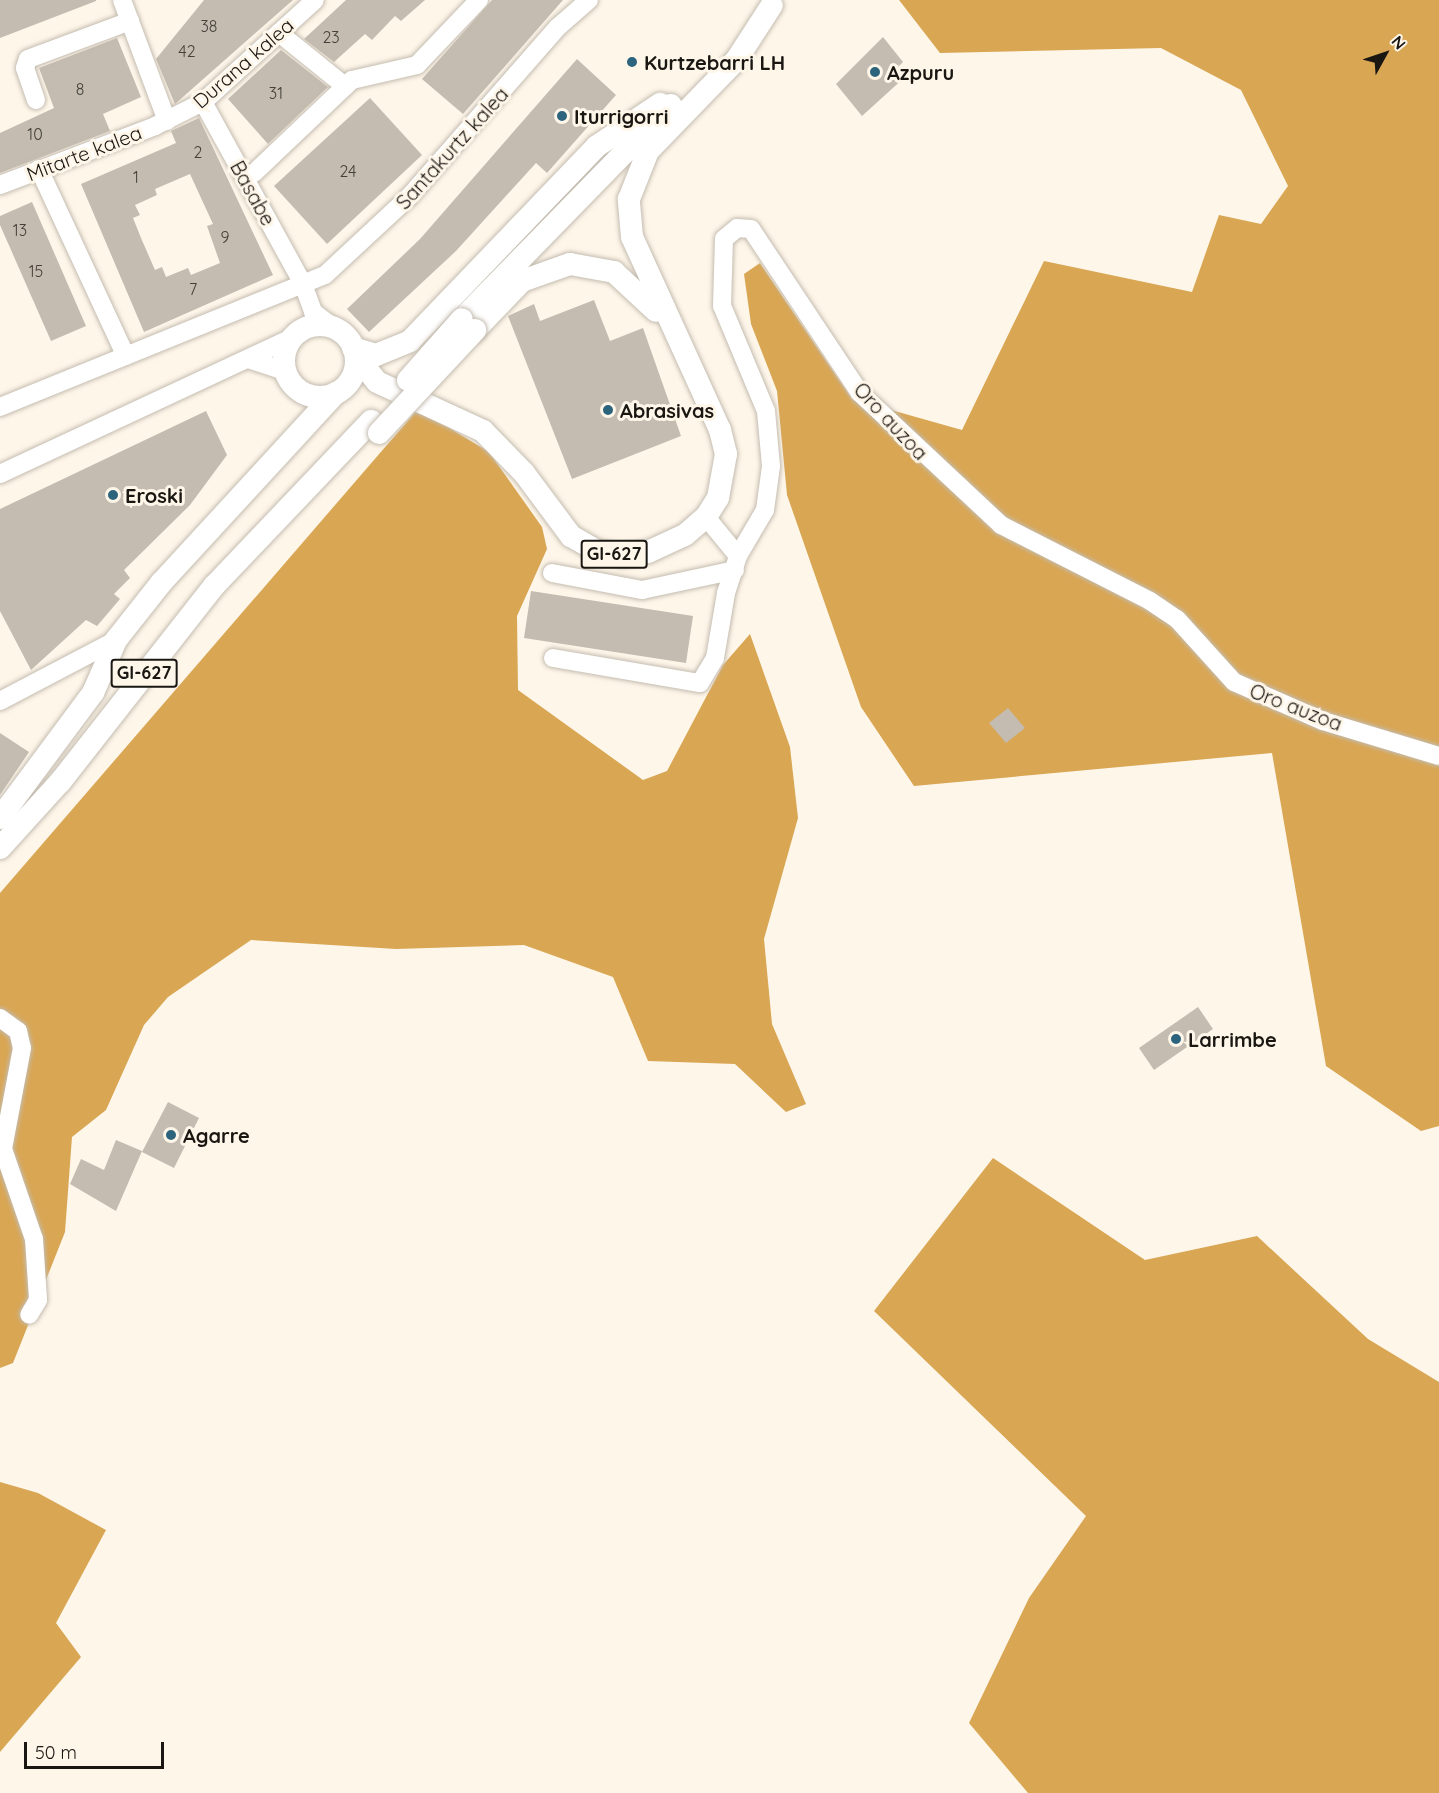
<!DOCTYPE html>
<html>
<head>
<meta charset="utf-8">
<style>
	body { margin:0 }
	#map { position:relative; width:1439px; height:1793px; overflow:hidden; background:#fef6e9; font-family:Quicksand,sans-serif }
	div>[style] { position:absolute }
	.forest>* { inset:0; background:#d9a653 }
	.building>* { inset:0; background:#c4bcb0 }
	.roads { filter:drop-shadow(0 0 2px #c4bcb0) drop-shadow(0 0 2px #c4bcb0) }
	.minor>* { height:18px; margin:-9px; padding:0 9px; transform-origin:9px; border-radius:9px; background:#fff }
	.major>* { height:22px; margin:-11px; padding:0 11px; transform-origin:11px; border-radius:11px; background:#fff }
	.major>.ring { margin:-11px; padding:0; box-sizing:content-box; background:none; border:22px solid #fff; border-radius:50% }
	.bridges { filter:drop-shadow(0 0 2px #c4bcb0) drop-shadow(0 0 2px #c4bcb0) }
	.major-bridge>* { height:22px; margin:-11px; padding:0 11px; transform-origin:11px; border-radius:11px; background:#fff }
	.dots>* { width:16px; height:16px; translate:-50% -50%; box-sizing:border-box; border:3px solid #fef6e9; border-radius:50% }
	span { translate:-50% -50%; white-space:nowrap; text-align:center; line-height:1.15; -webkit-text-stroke:6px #fef6e9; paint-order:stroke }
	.number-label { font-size:16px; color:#44403a }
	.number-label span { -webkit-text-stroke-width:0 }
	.shield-label span { padding:2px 4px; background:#fef6e9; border:2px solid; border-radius:4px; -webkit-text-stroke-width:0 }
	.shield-label { font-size:18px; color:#1a1713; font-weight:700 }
	.poi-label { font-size:20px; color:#1a1713; font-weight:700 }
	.left { translate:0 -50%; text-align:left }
	.street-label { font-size:20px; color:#1a1713 }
	.north { position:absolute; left:1355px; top:24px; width:60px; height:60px; -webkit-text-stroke:4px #fef6e9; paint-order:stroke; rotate:50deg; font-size:16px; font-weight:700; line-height:24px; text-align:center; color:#1a1713 }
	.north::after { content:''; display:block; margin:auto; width:21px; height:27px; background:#1a1713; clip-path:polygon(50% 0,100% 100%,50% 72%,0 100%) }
	.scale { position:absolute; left:24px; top:1742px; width:140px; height:27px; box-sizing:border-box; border:3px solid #1a1713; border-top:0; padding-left:8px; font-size:18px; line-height:21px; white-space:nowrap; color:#1a1713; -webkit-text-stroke:4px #fef6e9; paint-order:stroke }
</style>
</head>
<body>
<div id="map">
	<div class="forest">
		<i style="clip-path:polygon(899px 0,1439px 0,1439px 1126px,1421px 1131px,1326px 1066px,1272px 753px,914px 786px,861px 707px,787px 495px,777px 391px,751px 324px,744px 274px,760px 263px,852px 399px,962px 430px,1044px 261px,1192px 292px,1219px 215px,1261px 224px,1288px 186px,1241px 90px,1161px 48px,940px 53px)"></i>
		<i style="clip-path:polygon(418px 409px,489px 452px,542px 527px,547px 549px,517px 616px,518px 690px,643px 780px,667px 771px,723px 665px,750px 634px,790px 747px,798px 818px,764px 939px,772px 1024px,806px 1104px,786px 1112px,735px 1064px,648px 1061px,613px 977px,524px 945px,396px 949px,251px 940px,168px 997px,144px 1025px,106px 1110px,72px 1137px,65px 1232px,13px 1363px,0 1368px,0 893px)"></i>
		<i style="clip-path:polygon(993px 1158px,1145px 1260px,1257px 1236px,1368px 1339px,1439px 1382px,1439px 1793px,1028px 1793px,969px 1723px,1029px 1598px,1086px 1516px,874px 1311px)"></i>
		<i style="clip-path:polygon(0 1482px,38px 1493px,106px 1530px,56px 1623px,81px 1657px,0 1752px)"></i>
	</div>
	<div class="building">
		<i style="clip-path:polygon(0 0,96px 0,96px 1px,0 38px)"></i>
		<i style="clip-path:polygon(204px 0,293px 0,175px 104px,156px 59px)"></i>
		<i style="clip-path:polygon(346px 0,425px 0,401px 21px,395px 16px,372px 40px,365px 34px,334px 62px,304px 39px)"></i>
		<i style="clip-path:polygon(492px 0,563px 0,463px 114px,422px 79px)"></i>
		<i style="clip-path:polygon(883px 37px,903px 62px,897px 68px,905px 77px,862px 116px,836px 84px)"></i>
		<i style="clip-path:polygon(117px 38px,141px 97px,103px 114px,110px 131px,0 173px,0 133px,54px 108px,39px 68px)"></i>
		<i style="clip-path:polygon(281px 50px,328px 87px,268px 144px,228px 99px)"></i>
		<i style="clip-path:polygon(577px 59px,616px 95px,547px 173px,536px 163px,456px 251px,369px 332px,347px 309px,420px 239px)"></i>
		<i style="clip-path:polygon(370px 98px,422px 155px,327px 244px,274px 186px)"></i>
		<i style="clip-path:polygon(evenodd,199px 118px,273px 275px,144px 332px,81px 184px,176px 143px,171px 131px,199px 118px,190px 174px,213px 224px,207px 226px,220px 263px,191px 275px,188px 268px,166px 277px,162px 267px,155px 270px,141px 238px,133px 218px,140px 215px,135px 205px,157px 195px,155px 189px,190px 174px)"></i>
		<i style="clip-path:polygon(32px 202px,86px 326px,51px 341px,0 225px,0 216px)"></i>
		<i style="clip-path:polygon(594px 300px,610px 341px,643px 328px,681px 436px,572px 479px,508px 316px,534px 304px,540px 321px)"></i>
		<i style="clip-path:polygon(206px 411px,227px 455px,190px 505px,124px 570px,130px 578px,114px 594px,120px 599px,97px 626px,86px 620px,31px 670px,0 611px,0 509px)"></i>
		<i style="clip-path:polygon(531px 591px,693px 616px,686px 663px,524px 638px)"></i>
		<i style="clip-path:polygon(1008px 708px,1025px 728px,1006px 743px,989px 723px)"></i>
		<i style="clip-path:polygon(0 733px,29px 752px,0 795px)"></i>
		<i style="clip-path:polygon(1198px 1007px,1213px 1029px,1154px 1070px,1139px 1048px)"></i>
		<i style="clip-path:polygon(168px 1102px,199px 1118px,174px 1168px,142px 1152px)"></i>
		<i style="clip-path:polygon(116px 1140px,142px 1151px,116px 1211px,70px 1184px,81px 1159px,104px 1170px)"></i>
	</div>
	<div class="roads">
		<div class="minor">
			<i style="left:122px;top:0;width:129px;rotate:69.6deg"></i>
			<i style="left:279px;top:33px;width:85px;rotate:38.8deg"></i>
			<i style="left:36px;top:100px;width:34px;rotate:-109deg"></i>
			<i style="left:25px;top:68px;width:9px;rotate:-72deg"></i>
			<i style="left:28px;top:59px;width:109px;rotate:-20.4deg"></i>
			<i style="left:203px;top:102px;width:208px;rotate:61.2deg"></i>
			<i style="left:303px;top:284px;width:30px;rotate:70deg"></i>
			<i style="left:313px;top:312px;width:26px;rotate:37deg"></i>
			<i style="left:39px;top:169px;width:206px;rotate:65.1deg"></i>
			<i style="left:254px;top:173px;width:135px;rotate:-43.5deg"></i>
			<i style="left:352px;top:80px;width:67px;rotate:-13deg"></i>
			<i style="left:417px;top:65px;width:90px;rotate:-46.4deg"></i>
			<i style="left:0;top:185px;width:166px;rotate:-20.8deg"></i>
			<i style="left:155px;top:126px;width:54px;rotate:-26.6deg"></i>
			<i style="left:203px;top:102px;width:151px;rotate:-42.3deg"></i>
			<i style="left:251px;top:360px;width:36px;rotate:18deg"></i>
			<i style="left:0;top:407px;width:351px;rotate:-22.1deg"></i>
			<i style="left:325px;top:275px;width:115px;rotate:-42.9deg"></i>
			<i style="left:409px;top:197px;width:226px;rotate:-48.8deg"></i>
			<i style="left:558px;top:27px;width:41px;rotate:-41.1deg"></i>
			<i style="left:0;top:474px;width:322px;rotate:-25deg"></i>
			<i style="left:706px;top:517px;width:50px;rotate:50.6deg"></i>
			<i style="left:552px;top:573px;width:92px;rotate:10.7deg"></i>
			<i style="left:642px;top:590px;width:95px;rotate:-12.1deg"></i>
			<i style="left:553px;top:658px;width:149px;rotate:9.7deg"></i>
			<i style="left:700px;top:683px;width:29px;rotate:-59deg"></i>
			<i style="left:715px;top:658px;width:66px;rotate:-80.4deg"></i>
			<i style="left:726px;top:593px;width:39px;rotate:-72deg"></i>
			<i style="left:738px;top:556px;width:53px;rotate:-59.6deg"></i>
			<i style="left:765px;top:510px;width:44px;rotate:-82.2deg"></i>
			<i style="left:771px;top:466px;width:55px;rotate:-95.2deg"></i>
			<i style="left:766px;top:411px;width:114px;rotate:-112.7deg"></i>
			<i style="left:722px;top:306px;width:67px;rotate:-88.3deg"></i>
			<i style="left:724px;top:239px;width:17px;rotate:-40deg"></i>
			<i style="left:737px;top:228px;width:14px;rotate:4deg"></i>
			<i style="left:751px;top:229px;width:197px;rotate:56.4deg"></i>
			<i style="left:860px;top:393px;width:193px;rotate:43.1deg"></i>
			<i style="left:1001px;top:525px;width:167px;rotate:27deg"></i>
			<i style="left:1150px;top:601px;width:32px;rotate:34deg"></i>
			<i style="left:1177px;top:619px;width:85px;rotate:47.9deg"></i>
			<i style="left:1234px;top:682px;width:97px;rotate:23.7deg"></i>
			<i style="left:1323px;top:721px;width:121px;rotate:16.8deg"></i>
			<i style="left:0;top:701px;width:131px;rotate:-27.7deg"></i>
			<i style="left:0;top:1018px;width:22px;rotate:36deg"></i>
			<i style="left:18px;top:1031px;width:17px;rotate:77deg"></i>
			<i style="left:22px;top:1048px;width:103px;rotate:100.7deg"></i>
			<i style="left:3px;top:1149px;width:95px;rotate:71deg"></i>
			<i style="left:34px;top:1239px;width:61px;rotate:86.2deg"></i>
			<i style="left:38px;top:1300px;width:17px;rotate:121deg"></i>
		</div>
		<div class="major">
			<i style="left:462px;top:319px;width:299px;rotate:-45.7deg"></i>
			<i class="ring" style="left:284px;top:325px;width:50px;height:50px"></i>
			<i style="left:475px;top:330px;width:68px;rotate:-46.2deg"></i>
			<i style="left:522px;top:281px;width:51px;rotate:-19.5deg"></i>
			<i style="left:570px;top:264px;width:45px;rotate:10.3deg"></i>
			<i style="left:614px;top:272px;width:57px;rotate:42.9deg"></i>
			<i style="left:353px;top:348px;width:24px;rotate:17deg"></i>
			<i style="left:376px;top:355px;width:37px;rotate:-22deg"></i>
			<i style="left:410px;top:341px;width:270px;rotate:-46.2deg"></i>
			<i style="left:597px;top:146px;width:76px;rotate:-33.7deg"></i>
			<i style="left:356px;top:356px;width:33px;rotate:51deg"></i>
			<i style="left:377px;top:382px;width:117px;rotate:24.8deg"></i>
			<i style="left:483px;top:431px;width:59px;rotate:45.7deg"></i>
			<i style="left:524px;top:473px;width:79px;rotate:53.3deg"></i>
			<i style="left:571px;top:536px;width:30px;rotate:30deg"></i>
			<i style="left:597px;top:551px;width:25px;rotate:11deg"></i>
			<i style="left:622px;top:556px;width:26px;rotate:-9deg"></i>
			<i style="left:648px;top:552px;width:41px;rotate:-24.7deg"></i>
			<i style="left:685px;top:535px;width:28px;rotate:-41deg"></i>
			<i style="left:706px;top:517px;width:22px;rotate:-58deg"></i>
			<i style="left:718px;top:498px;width:45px;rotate:-79.7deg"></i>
			<i style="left:726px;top:454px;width:25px;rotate:-104deg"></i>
			<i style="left:720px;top:430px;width:212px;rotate:-114.5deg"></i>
			<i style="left:632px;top:237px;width:38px;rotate:-95deg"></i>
			<i style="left:629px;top:199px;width:52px;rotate:-68.4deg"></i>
			<i style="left:648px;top:151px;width:128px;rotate:-45.9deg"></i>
			<i style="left:737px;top:59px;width:64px;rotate:-57.1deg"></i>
			<i style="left:0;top:818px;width:156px;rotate:-53.4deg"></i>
			<i style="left:93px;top:693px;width:58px;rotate:-66.5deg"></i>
			<i style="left:116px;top:640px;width:73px;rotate:-51.7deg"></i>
			<i style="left:161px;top:583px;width:258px;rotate:-47.4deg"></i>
			<i style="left:0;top:848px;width:91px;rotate:-47.7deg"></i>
			<i style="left:61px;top:781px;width:248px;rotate:-51.9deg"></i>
			<i style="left:214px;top:586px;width:228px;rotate:-46.4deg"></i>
		</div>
	</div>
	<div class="bridges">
		<div class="major-bridge">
			<i style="left:408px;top:380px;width:81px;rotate:-48.5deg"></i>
			<i style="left:379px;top:433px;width:141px;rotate:-47deg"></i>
		</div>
	</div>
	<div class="dots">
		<i style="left:632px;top:62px;background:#2c637d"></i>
		<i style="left:875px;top:72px;background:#2c637d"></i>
		<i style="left:562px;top:116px;background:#2c637d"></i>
		<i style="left:608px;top:410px;background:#2c637d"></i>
		<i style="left:113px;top:495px;background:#2c637d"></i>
		<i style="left:1176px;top:1039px;background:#2c637d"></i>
		<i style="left:171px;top:1135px;background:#2c637d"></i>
	</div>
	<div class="number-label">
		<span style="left:209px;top:26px">38</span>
		<span style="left:331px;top:37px">23</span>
		<span style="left:187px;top:51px">42</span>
		<span style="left:80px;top:89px">8</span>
		<span style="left:276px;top:93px">31</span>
		<span style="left:35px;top:134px">10</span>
		<span style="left:198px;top:152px">2</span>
		<span style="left:348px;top:171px">24</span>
		<span style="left:136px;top:177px">1</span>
		<span style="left:20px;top:230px">13</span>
		<span style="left:225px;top:237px">9</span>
		<span style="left:36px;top:271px">15</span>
		<span style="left:193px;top:289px">7</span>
	</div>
	<div class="shield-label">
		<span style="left:614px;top:554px">GI-627</span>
		<span style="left:144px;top:673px">GI-627</span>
	</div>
	<div class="poi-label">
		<span class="left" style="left:644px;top:62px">Kurtzebarri LH</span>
		<span class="left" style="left:887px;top:72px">Azpuru</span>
		<span class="left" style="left:574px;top:116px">Iturrigorri</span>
		<span class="left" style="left:620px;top:410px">Abrasivas</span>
		<span class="left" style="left:125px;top:495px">Eroski</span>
		<span class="left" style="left:1188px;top:1039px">Larrimbe</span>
		<span class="left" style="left:183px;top:1135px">Agarre</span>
	</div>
	<div class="street-label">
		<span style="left:243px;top:63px;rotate:-41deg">Durana kalea</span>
		<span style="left:452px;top:148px;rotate:-48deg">Santakurtz kalea</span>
		<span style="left:84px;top:153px;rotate:-21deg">Mitarte kalea</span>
		<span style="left:253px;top:193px;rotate:61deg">Basabe</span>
		<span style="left:891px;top:421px;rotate:47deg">Oro auzoa</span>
		<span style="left:1296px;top:707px;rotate:21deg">Oro auzoa</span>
	</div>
	<div class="north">N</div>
	<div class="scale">50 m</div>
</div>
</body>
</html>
